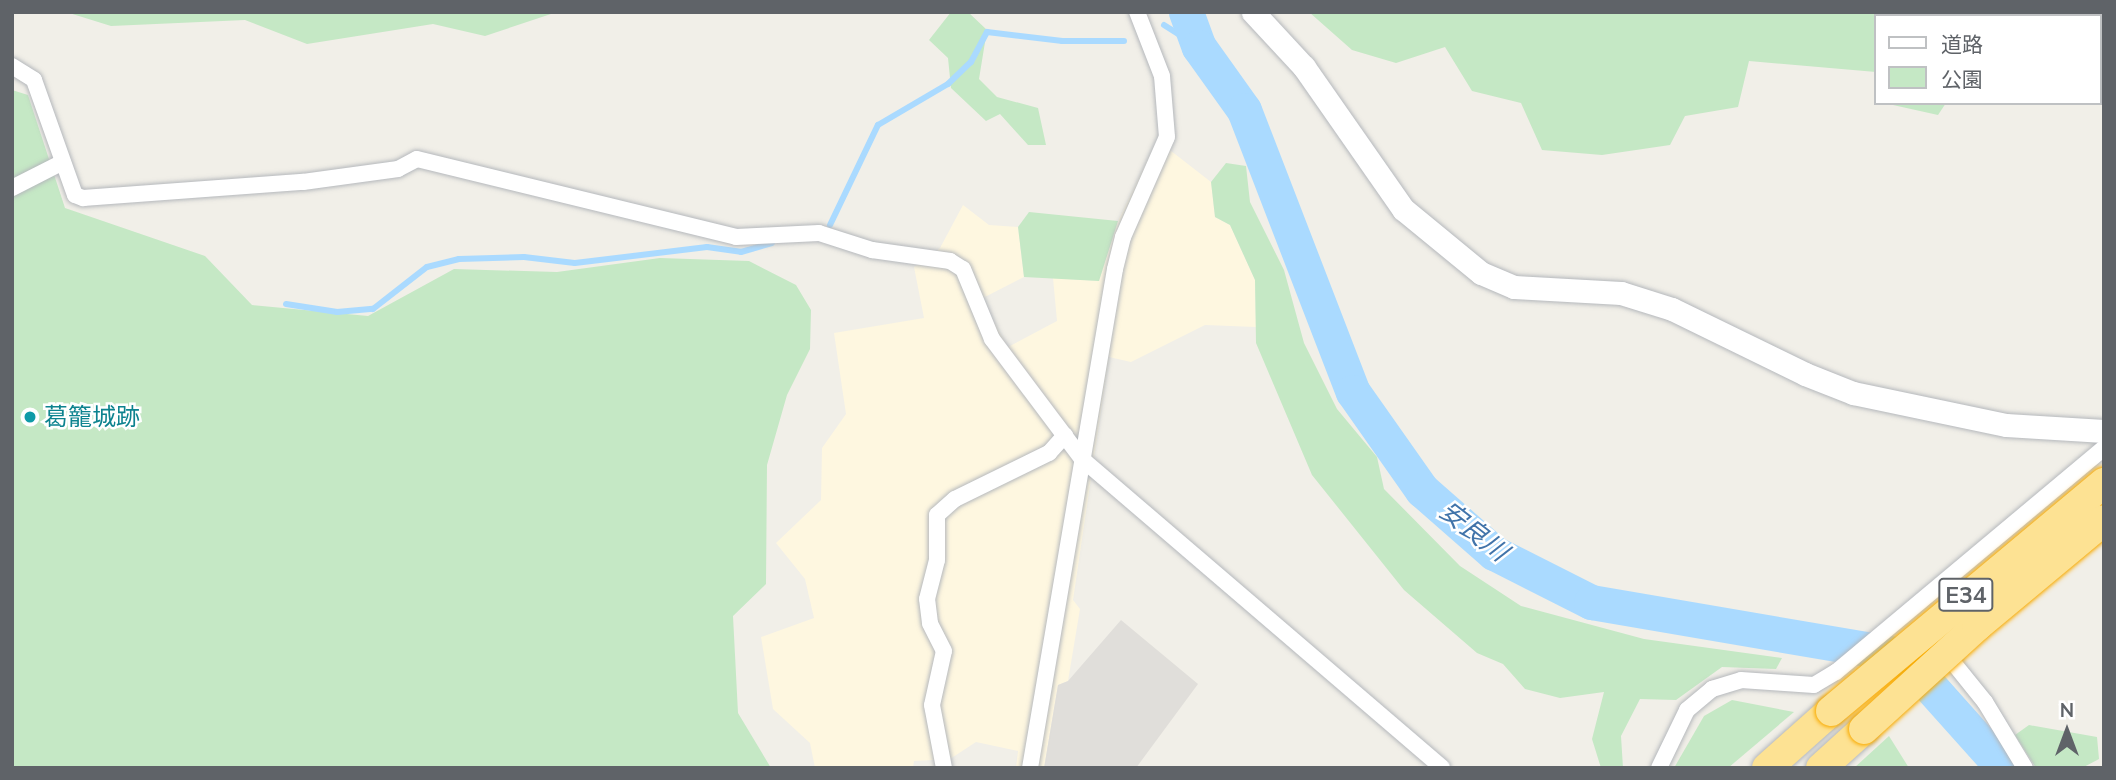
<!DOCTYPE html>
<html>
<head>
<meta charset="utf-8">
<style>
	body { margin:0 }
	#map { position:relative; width:2116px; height:780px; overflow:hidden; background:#f1efe8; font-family:Mulish,"Noto Sans JP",sans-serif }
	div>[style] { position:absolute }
	.commercial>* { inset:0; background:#fef7e0 }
	.industrial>* { inset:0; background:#e0deda }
	.green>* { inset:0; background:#c5e8c5 }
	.stream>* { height:6px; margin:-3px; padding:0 3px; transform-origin:3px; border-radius:3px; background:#aadaff }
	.river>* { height:35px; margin:-17.5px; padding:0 17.5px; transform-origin:17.5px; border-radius:17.5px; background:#aadaff }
	.roads { filter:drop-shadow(0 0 2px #b5b8bc) drop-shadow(0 0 2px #b5b8bc) }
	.street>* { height:16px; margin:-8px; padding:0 8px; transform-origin:8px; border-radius:8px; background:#fff }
	.secondary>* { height:23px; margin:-11.5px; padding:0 11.5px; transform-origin:11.5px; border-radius:11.5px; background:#fff }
	.highway>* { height:30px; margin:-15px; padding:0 15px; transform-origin:15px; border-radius:15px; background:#fde293 }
	.bridges { filter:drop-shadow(0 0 2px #f9ab00) drop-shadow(0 0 2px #f9ab00) }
	.highway-bridge>* { height:30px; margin:-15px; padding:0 15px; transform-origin:15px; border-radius:15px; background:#fde293 }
	.dots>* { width:19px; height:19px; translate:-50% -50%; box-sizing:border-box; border:4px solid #fff; border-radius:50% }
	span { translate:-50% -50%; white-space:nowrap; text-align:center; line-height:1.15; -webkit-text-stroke:5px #fff; paint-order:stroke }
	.shield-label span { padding:2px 5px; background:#fff; border:2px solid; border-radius:5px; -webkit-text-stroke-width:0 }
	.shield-label { font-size:23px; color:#5f6368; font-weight:700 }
	.culture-label { font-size:24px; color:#0d838f }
	.left { translate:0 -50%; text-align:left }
	.water-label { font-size:26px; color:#4174aa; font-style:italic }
	.frame { position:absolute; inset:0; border:14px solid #5f6368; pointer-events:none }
	.legend { position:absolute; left:1874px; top:14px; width:228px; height:91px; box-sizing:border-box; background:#fff; border:2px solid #bfc1c3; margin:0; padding:9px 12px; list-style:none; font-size:21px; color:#5f6368 }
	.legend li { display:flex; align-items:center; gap:14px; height:35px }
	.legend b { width:35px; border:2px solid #bfc1c3 }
	.north { position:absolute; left:2032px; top:696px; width:70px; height:70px; -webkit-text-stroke:5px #fff; paint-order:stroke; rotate:0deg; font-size:19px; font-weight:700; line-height:28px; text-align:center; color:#5f6368 }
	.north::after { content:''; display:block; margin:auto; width:24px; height:32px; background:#5f6368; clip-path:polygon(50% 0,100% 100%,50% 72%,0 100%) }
</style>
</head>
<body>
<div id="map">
	<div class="commercial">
		<i style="clip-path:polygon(1157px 140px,1211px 182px,1215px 217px,1230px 225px,1255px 280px,1256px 327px,1205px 325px,1131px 362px,1109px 357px,1073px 600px,1080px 609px,1068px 681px,1058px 685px,1044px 768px,1016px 768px,1018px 751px,976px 742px,950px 759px,914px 761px,913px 768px,815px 768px,810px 743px,773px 709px,761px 637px,814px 618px,805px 579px,776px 543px,821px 500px,822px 448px,846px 414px,834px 333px,924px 318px,914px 267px,940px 248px,963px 205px,989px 225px,1018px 227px,1024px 277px,981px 299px,1008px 347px,1057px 321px,1053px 278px,1099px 281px,1118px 221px)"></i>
	</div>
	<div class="industrial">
		<i style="clip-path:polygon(1121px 620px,1198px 684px,1136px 768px,1044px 768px,1058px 685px,1068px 681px)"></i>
	</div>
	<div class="green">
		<i style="clip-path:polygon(66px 12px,557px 12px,485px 36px,433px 24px,307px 44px,245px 20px,111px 26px)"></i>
		<i style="clip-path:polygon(951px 12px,968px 12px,987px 30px,979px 79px,997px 97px,1038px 108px,1046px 145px,1028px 145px,1000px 114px,986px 121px,951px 88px,948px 58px,929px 40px)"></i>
		<i style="clip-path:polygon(1309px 12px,2005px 12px,1876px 16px,1876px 72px,1749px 61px,1738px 107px,1685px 116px,1670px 145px,1602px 155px,1542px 150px,1521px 103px,1472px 91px,1445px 47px,1396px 63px,1352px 50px)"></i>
		<i style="clip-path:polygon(12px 90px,28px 95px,65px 208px,205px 256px,252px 305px,368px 316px,454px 269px,557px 272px,660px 258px,749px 261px,796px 285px,811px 310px,810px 349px,787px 395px,767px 465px,766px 584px,733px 616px,738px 713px,771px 768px,12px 768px)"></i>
		<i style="clip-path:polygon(1884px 103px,1946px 103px,1938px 115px)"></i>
		<i style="clip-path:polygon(1226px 163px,1246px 166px,1250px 202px,1284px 270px,1304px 343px,1337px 409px,1377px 457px,1384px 489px,1460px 566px,1521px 606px,1644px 639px,1782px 658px,1776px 669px,1722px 667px,1676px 700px,1640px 699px,1621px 736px,1623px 768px,1601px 768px,1592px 739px,1604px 692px,1560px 698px,1525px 689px,1503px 664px,1477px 653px,1404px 590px,1312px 475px,1256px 343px,1255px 280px,1230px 225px,1215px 217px,1211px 182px)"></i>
		<i style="clip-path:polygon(1029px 212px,1118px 221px,1099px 281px,1024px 277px,1018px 227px)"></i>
		<i style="clip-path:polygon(1732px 700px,1794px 712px,1728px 768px,1674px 768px,1704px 716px)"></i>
		<i style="clip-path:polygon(2029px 725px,2097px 737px,2099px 759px,2082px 768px,2036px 768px,2015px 735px)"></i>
		<i style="clip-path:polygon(1889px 736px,1909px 768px,1854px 768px)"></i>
	</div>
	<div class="stream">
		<i style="left:1164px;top:25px;width:41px;rotate:32.2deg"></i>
		<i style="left:830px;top:225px;width:111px;rotate:-64.4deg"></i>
		<i style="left:878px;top:125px;width:81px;rotate:-30.4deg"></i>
		<i style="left:948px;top:84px;width:32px;rotate:-44deg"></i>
		<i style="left:971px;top:62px;width:34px;rotate:-62deg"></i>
		<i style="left:987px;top:32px;width:76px;rotate:6.8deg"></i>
		<i style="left:1062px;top:41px;width:62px"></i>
		<i style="left:286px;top:304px;width:52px;rotate:8.9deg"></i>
		<i style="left:337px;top:312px;width:36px;rotate:-5deg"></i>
		<i style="left:373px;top:309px;width:68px;rotate:-37.9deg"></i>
		<i style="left:427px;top:267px;width:33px;rotate:-14deg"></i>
		<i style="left:459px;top:259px;width:65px;rotate:-1.8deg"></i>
		<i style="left:524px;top:257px;width:51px;rotate:6.7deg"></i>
		<i style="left:575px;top:263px;width:133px;rotate:-6.9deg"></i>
		<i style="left:707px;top:247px;width:34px;rotate:8deg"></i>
		<i style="left:741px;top:252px;width:32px;rotate:-16deg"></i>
	</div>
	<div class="river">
		<i style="left:1186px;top:12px;width:37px;rotate:70deg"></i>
		<i style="left:1199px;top:47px;width:77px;rotate:54.5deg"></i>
		<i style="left:1244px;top:110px;width:302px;rotate:68.9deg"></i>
		<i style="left:1353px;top:392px;width:120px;rotate:54.9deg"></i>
		<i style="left:1422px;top:490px;width:96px;rotate:41.2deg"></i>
		<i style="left:1494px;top:553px;width:109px;rotate:26.8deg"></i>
		<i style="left:1591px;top:602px;width:315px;rotate:9.7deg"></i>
		<i style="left:1902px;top:655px;width:152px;rotate:48.2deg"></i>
	</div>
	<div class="roads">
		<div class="street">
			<i style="left:12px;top:66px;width:26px;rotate:32deg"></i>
			<i style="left:34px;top:80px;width:122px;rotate:70.4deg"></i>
			<i style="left:75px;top:195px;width:9px;rotate:21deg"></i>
			<i style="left:83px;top:198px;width:221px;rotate:-4.2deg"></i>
			<i style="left:303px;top:182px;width:96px;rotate:-7.8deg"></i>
			<i style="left:398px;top:169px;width:21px;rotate:-28deg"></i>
			<i style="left:417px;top:159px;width:328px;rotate:13.7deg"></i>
			<i style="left:736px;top:237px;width:83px;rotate:-2.8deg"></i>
			<i style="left:819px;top:233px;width:56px;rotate:17.8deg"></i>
			<i style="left:872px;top:250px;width:79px;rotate:8deg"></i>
			<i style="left:950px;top:261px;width:15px;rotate:32deg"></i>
			<i style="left:963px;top:269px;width:76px;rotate:67.5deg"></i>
			<i style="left:992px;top:339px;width:150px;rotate:53.1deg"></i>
			<i style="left:1082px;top:459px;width:474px;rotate:40.6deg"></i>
			<i style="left:12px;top:188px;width:57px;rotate:-27deg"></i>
			<i style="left:1943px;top:650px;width:67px;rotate:51.1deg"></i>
			<i style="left:1985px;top:702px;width:77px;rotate:58.8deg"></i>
			<i style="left:944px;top:768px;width:64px;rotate:-100.8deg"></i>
			<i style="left:932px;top:705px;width:55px;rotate:-77.5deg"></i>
			<i style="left:944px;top:651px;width:31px;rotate:-117deg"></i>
			<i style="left:930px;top:623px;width:24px;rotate:-97deg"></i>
			<i style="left:927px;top:599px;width:40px;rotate:-75.6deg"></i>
			<i style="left:937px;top:560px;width:45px;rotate:-90deg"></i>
			<i style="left:937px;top:515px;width:24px;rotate:-42deg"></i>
			<i style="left:955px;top:499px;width:105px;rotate:-26.1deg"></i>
			<i style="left:1049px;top:453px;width:24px;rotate:-48deg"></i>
			<i style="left:1030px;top:768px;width:506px;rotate:-80.33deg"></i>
			<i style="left:1115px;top:269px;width:33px;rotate:-76deg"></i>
			<i style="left:1123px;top:237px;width:109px;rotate:-66.3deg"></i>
			<i style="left:1167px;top:137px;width:61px;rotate:-94.7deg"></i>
			<i style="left:1162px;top:76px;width:69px;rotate:-111.3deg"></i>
			<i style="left:1659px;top:768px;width:64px;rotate:-64.2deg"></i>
			<i style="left:1687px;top:710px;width:33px;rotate:-40deg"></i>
			<i style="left:1712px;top:689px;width:30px;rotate:-17deg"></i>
			<i style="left:1741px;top:680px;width:73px;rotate:3.9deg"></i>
			<i style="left:1814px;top:685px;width:26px;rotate:-31deg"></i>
			<i style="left:1836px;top:672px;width:349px;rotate:-39.9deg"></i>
		</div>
		<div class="secondary">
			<i style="left:1253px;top:12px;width:75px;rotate:47.2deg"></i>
			<i style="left:1304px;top:67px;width:173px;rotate:55.1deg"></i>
			<i style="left:1403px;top:209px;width:101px;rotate:39.4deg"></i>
			<i style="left:1481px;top:273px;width:36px;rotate:23deg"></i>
			<i style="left:1514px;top:287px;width:107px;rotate:3.2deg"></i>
			<i style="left:1621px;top:293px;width:53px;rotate:17.4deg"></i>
			<i style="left:1672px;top:309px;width:148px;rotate:26deg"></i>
			<i style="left:1805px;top:374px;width:52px;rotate:21.6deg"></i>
			<i style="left:1853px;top:393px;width:156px;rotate:11.8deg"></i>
			<i style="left:2006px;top:425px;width:98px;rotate:3.5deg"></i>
		</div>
		<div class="highway">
			<i style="left:1767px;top:768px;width:86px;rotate:-41.7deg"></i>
			<i style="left:1821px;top:768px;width:58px;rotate:-42.2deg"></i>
		</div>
	</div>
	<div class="bridges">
		<div class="highway-bridge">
			<i style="left:1831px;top:711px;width:356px;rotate:-39.9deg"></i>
			<i style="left:1864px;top:729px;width:153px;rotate:-42.3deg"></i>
			<i style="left:1977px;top:626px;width:165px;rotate:-39.8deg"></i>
		</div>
	</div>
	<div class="dots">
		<i style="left:30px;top:417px;background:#0f9aa8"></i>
	</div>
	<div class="shield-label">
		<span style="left:1966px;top:595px">E34</span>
	</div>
	<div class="culture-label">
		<span class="left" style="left:44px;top:417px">葛籠城跡</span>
	</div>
	<div class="water-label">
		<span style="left:1474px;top:531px;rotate:38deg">安良川</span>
	</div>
	<div class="frame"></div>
	<ul class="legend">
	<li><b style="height:9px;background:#fff"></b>道路</li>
	<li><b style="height:19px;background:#c5e8c5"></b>公園</li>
	</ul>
	<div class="north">N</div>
</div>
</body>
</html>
